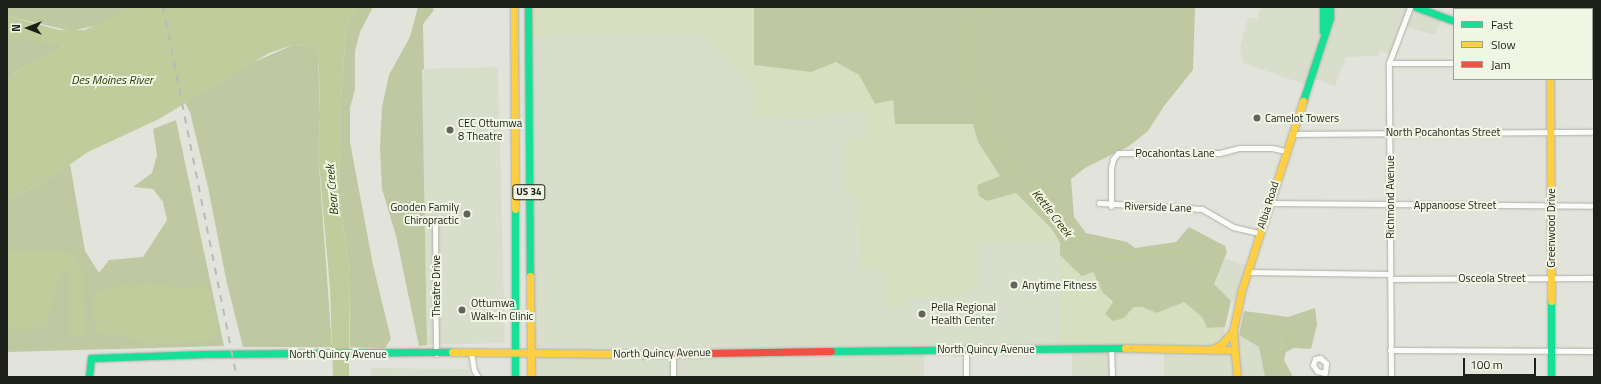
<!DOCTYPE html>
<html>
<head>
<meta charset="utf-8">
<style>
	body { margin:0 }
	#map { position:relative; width:1601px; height:384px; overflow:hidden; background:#e2e4db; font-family:"Titillium Web",sans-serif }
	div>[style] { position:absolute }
	.built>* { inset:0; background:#d9ddcc }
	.green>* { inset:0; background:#d8dfc0 }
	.forest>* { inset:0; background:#bfc8a1 }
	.water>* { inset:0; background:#c0cc9b }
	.stream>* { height:1.5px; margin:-0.75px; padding:0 0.75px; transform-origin:0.75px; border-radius:0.75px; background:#c0cc9b }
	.roads { filter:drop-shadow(0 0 1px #aeb0a8) drop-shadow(0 0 1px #aeb0a8) }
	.street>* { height:5px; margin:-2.5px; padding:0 2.5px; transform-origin:2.5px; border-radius:2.5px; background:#fbfbfa }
	.fast>* { height:7px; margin:-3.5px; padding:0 3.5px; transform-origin:3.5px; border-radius:3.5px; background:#16e098 }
	.slow>* { height:7px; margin:-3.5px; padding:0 3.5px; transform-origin:3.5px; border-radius:3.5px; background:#ffcf43 }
	.jam>* { height:7px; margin:-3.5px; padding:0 3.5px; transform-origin:3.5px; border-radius:3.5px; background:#f24e42 }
	.rail>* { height:1.5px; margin-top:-0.75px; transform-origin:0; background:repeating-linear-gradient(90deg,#b9bab7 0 7px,transparent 0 14px) }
	.dots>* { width:11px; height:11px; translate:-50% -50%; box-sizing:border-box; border:2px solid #f1f5e4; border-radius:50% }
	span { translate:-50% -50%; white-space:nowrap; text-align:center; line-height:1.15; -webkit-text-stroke:4px #f1f5e4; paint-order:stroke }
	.shield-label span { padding:1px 3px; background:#f1f5e4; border:1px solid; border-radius:3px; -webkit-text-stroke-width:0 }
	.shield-label { font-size:10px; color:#1d1f19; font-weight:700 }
	.poi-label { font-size:11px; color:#1d1f19 }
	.left { translate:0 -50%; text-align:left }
	.right { translate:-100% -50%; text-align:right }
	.street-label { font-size:11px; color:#1d1f19 }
	.water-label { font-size:12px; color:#2e3603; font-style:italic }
	.frame { position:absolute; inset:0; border:8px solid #1d1f19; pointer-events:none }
	.legend { position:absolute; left:1453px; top:8px; width:140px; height:72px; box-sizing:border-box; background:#f1f5e4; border:1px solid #9c9f93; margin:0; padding:5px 7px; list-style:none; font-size:12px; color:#1d1f19 }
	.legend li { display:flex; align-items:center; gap:8px; height:20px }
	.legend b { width:20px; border:1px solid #9c9f93 }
	.north { position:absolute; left:8px; top:8px; width:40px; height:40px; -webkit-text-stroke:3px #f1f5e4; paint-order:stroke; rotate:270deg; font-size:11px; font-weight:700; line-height:16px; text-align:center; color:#1d1f19 }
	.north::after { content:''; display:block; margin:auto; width:14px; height:18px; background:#1d1f19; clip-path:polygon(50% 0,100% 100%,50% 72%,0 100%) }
	.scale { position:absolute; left:1463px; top:358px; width:73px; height:18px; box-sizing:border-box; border:2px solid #1d1f19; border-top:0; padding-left:5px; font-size:12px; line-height:14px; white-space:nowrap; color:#1d1f19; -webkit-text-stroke:3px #f1f5e4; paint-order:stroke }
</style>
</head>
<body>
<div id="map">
	<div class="built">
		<i style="clip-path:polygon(1261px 7px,1406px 7px,1442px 19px,1435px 35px,1401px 25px,1391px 55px,1381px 51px,1378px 56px,1346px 57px,1335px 86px,1310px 77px,1307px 85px,1243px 63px,1240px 48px,1248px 17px,1257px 19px)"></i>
		<i style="clip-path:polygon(528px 36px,704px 36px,753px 86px,812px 118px,865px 110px,865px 138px,846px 139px,846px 195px,858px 195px,859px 269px,886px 270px,886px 307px,907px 307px,907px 298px,961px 298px,963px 290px,978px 288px,978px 243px,1060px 243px,1060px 348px,924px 350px,924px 377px,531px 377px)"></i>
		<i style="clip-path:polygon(498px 67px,505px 343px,427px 345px,422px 69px)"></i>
		<i style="clip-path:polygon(1224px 258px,1249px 266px,1239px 304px,1231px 301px,1214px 284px)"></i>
		<i style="clip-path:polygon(1239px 335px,1259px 347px,1265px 377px,1164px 377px,1164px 349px,1233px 350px,1233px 336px)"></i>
		<i style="clip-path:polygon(1072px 348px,1111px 348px,1112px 377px,1072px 377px)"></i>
		<i style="clip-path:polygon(371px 368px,467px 369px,472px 377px,371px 377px)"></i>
	</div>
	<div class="green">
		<i style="clip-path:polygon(528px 7px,754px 7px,754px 65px,811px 72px,836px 62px,859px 75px,875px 104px,893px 100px,895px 124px,973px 124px,978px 142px,1000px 176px,977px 185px,987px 201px,1016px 193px,1052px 229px,1060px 243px,978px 243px,978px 288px,963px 290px,961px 298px,907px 298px,907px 307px,886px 307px,886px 270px,859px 269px,858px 195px,846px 195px,846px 139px,865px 138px,865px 110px,812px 118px,753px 118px,753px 86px,704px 36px,528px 36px)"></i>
		<i style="clip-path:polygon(1060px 255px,1082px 275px,1093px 272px,1103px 293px,1124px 318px,1134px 307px,1142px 307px,1157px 313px,1184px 302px,1202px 317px,1207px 328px,1225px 327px,1224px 339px,1210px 349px,1060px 348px)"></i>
	</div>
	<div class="forest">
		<i style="clip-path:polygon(7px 7px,132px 7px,98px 25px,71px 31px,7px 16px)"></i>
		<i style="clip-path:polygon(360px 7px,373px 7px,360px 32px,355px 51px,355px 89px,350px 108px,350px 142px,373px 265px,391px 339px,385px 348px,350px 347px,350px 273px,339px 194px,341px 99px,346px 30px,350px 18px)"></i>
		<i style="clip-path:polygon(418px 7px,432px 7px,434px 10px,423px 24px,424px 69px,422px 69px,427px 345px,419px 346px,396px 236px,382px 189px,380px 147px,382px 107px,389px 75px,410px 37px)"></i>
		<i style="clip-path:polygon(754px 7px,1195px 7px,1193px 70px,1164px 106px,1148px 131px,1129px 146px,1085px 168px,1071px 179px,1074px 217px,1086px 233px,1127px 242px,1135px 248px,1176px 242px,1189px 227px,1225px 246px,1227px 252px,1214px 284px,1231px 301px,1225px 327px,1207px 328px,1202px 317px,1184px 302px,1157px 313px,1142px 307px,1134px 307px,1124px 318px,1113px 321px,1105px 314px,1113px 302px,1103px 293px,1093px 272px,1082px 276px,1072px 267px,1060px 255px,1060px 243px,1052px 229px,1016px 193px,987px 201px,979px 196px,977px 185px,1000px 176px,978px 142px,973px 124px,895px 124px,893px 100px,875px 104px,859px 75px,836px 62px,811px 72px,754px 65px)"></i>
		<i style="clip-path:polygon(7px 37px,33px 39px,65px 46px,21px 68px,7px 80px)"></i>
		<i style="clip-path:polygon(293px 45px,316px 47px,318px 53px,320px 119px,318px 152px,332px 347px,243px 347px,226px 279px,208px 187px,190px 112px,185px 103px,252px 63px)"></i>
		<i style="clip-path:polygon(176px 120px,224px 346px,7px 352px,7px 199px,42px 184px,70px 164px,85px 251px,99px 273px,109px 260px,143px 257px,167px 220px,163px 202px,153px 189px,133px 187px,152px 173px,157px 155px,153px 129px)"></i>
		<i style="clip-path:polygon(1315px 308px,1317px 325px,1311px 349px,1294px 348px,1286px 352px,1284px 360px,1293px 377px,1265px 377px,1259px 347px,1239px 335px,1244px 311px,1288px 317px)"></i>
	</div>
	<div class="water">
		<i style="clip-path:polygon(132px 7px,360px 7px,350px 18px,346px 30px,341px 99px,339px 194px,350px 273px,349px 377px,333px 377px,330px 288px,318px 152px,320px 119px,319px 68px,316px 47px,293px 45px,269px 53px,159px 119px,88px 152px,42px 184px,7px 199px,7px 80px,21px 68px,65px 46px,7px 37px,7px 16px,59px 30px,85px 30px)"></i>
		<i style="clip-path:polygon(7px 250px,51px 250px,72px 254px,83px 272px,84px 338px,70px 336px,70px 281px,66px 266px,60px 275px,46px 326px,29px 330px,7px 329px)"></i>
		<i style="clip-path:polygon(145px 284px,191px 288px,200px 285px,210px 289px,218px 335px,209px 341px,188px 342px,182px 340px,180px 343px,157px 344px,136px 341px,121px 333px,114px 336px,92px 330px,98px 322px,92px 314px,94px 294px,119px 285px,136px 287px)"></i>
	</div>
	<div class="stream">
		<i style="left:982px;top:7px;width:13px;rotate:122deg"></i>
		<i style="left:975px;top:18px;width:20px;rotate:108deg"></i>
		<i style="left:969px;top:37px;width:31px;rotate:90deg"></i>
		<i style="left:969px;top:68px;width:33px;rotate:69deg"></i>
		<i style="left:981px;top:99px;width:36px;rotate:77deg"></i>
		<i style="left:989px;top:134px;width:20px;rotate:60deg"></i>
		<i style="left:999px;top:151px;width:46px;rotate:47.6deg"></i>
		<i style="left:1030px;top:185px;width:56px;rotate:53.7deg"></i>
		<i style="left:1063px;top:230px;width:23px;rotate:43deg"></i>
		<i style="left:1080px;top:246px;width:22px;rotate:27deg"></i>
		<i style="left:1100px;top:256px;width:21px;rotate:8deg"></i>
		<i style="left:1121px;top:259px;width:33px;rotate:-12deg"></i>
		<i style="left:1153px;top:252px;width:38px"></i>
		<i style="left:1191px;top:252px;width:14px;rotate:51deg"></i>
		<i style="left:1200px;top:263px;width:32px;rotate:85deg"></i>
		<i style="left:1203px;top:295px;width:13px;rotate:48deg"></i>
		<i style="left:1212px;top:305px;width:17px;rotate:25deg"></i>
		<i style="left:1246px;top:317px;width:29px;rotate:12deg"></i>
		<i style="left:1274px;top:323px;width:11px;rotate:45deg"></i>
		<i style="left:1282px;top:331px;width:16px;rotate:90deg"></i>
		<i style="left:1282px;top:347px;width:21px;rotate:115deg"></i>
		<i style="left:1273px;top:366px;width:11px;rotate:75deg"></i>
	</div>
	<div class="roads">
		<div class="street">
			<i style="left:1488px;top:9px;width:2px;rotate:-63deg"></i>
			<i style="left:1389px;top:63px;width:65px"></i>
			<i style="left:1291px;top:134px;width:303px;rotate:-0.4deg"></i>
			<i style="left:1099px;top:203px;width:103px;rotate:3.3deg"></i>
			<i style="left:1202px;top:209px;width:36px;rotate:30deg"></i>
			<i style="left:1233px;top:227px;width:27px;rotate:13deg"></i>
			<i style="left:1269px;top:203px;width:325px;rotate:0.5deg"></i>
			<i style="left:1111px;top:206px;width:38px;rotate:-90deg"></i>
			<i style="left:1111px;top:168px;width:9px;rotate:-77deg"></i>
			<i style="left:1113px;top:159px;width:8px;rotate:-50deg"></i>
			<i style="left:1118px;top:153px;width:102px"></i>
			<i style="left:1220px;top:153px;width:20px;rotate:-15deg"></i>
			<i style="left:1239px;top:148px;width:33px"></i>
			<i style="left:1272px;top:148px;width:13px;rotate:13deg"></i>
			<i style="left:435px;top:219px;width:135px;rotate:89.6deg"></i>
			<i style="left:1247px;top:272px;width:143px;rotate:0.8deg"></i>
			<i style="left:1390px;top:279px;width:204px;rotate:-0.3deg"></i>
			<i style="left:1111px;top:348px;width:29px;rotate:88deg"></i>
			<i style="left:966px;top:349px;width:28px;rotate:90deg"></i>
			<i style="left:1390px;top:350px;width:204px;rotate:0.3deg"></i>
			<i style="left:471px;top:353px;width:17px;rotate:80deg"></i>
			<i style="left:474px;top:370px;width:8px;rotate:60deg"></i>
			<i style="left:673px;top:353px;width:24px;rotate:90deg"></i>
			<i style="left:1320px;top:358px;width:8px;rotate:40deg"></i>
			<i style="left:1326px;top:363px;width:10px;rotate:96deg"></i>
			<i style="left:1325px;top:373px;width:8px;rotate:-166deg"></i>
			<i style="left:1317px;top:371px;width:7px;rotate:-124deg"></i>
			<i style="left:1313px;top:365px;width:6px;rotate:-72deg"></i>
			<i style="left:1315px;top:359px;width:5px;rotate:-11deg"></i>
			<i style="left:1391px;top:377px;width:314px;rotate:-90.4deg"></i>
			<i style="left:1389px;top:63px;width:60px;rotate:-69.4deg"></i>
		</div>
		<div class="fast">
			<i style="left:528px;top:7px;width:269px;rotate:89.6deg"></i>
			<i style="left:1323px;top:7px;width:24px;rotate:90deg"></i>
			<i style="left:1416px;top:7px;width:40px;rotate:20.2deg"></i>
			<i style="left:1303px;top:101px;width:87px;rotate:-72deg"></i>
			<i style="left:1330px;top:18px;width:11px;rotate:-90deg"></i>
			<i style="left:515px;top:209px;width:168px;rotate:90deg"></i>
			<i style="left:1551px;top:301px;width:76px;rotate:90deg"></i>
			<i style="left:831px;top:351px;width:294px;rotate:-0.6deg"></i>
			<i style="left:89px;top:377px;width:19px;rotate:-84deg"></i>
			<i style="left:91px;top:358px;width:114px;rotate:-2deg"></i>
			<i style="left:205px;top:354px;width:247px;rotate:-0.5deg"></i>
		</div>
		<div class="slow">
			<i style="left:514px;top:7px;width:202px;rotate:89.7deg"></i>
			<i style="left:1550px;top:79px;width:222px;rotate:89.7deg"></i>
			<i style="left:530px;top:276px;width:101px;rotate:89.4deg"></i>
			<i style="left:1125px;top:348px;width:108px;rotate:1.1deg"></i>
			<i style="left:1212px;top:349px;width:10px;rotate:-24deg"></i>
			<i style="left:1221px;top:345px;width:18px;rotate:-49deg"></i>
			<i style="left:452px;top:352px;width:193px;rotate:0.6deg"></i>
			<i style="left:1237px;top:377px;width:46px;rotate:-95deg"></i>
			<i style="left:1233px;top:331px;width:40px;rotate:-78deg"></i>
			<i style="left:1241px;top:292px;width:201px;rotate:-72deg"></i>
		</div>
		<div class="jam">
			<i style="left:1592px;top:58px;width:2px"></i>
			<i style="left:645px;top:354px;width:186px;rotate:-0.9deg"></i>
		</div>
	</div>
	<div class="rail">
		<i style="left:163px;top:7px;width:377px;rotate:78.7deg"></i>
	</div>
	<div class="dots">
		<i style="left:1257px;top:118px;background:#62645d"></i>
		<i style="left:450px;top:130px;background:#62645d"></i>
		<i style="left:467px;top:214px;background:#62645d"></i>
		<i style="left:1014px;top:285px;background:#62645d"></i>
		<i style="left:462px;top:310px;background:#62645d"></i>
		<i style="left:922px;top:314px;background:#62645d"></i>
	</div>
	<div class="shield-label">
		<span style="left:529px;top:192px">US 34</span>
	</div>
	<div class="poi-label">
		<span class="left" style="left:1265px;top:118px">Camelot Towers</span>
		<span class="left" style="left:458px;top:130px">CEC Ottumwa<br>8 Theatre</span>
		<span class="right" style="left:459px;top:214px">Gooden Family<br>Chiropractic</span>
		<span class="left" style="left:1022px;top:285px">Anytime Fitness</span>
		<span class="left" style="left:471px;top:310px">Ottumwa<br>Walk-In Clinic</span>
		<span class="left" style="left:931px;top:314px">Pella Regional<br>Health Center</span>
	</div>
	<div class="street-label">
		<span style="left:1443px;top:132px">North Pocahontas Street</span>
		<span style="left:1175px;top:153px">Pocahontas Lane</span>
		<span style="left:1390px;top:197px;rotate:-90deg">Richmond Avenue</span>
		<span style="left:1268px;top:205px;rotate:-73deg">Albia Road</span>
		<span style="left:1455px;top:205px">Appanoose Street</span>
		<span style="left:1158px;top:207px;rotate:2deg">Riverside Lane</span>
		<span style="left:1551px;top:228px;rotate:-90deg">Greenwood Drive</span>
		<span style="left:1492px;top:278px">Osceola Street</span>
		<span style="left:436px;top:286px;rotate:-90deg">Theatre Drive</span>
		<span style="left:986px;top:349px">North Quincy Avenue</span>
		<span style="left:662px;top:353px;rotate:-1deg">North Quincy Avenue</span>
		<span style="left:338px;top:354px">North Quincy Avenue</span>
	</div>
	<div class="water-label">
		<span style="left:112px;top:80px">Des Moines River</span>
		<span style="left:332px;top:190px;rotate:-95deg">Bear Creek</span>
		<span style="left:1052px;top:213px;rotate:52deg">Kettle Creek</span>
	</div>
	<div class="frame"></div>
	<ul class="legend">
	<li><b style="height:5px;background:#16e098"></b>Fast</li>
	<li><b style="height:5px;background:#ffcf43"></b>Slow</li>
	<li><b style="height:5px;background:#f24e42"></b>Jam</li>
	</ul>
	<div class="north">N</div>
	<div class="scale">100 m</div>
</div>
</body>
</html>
